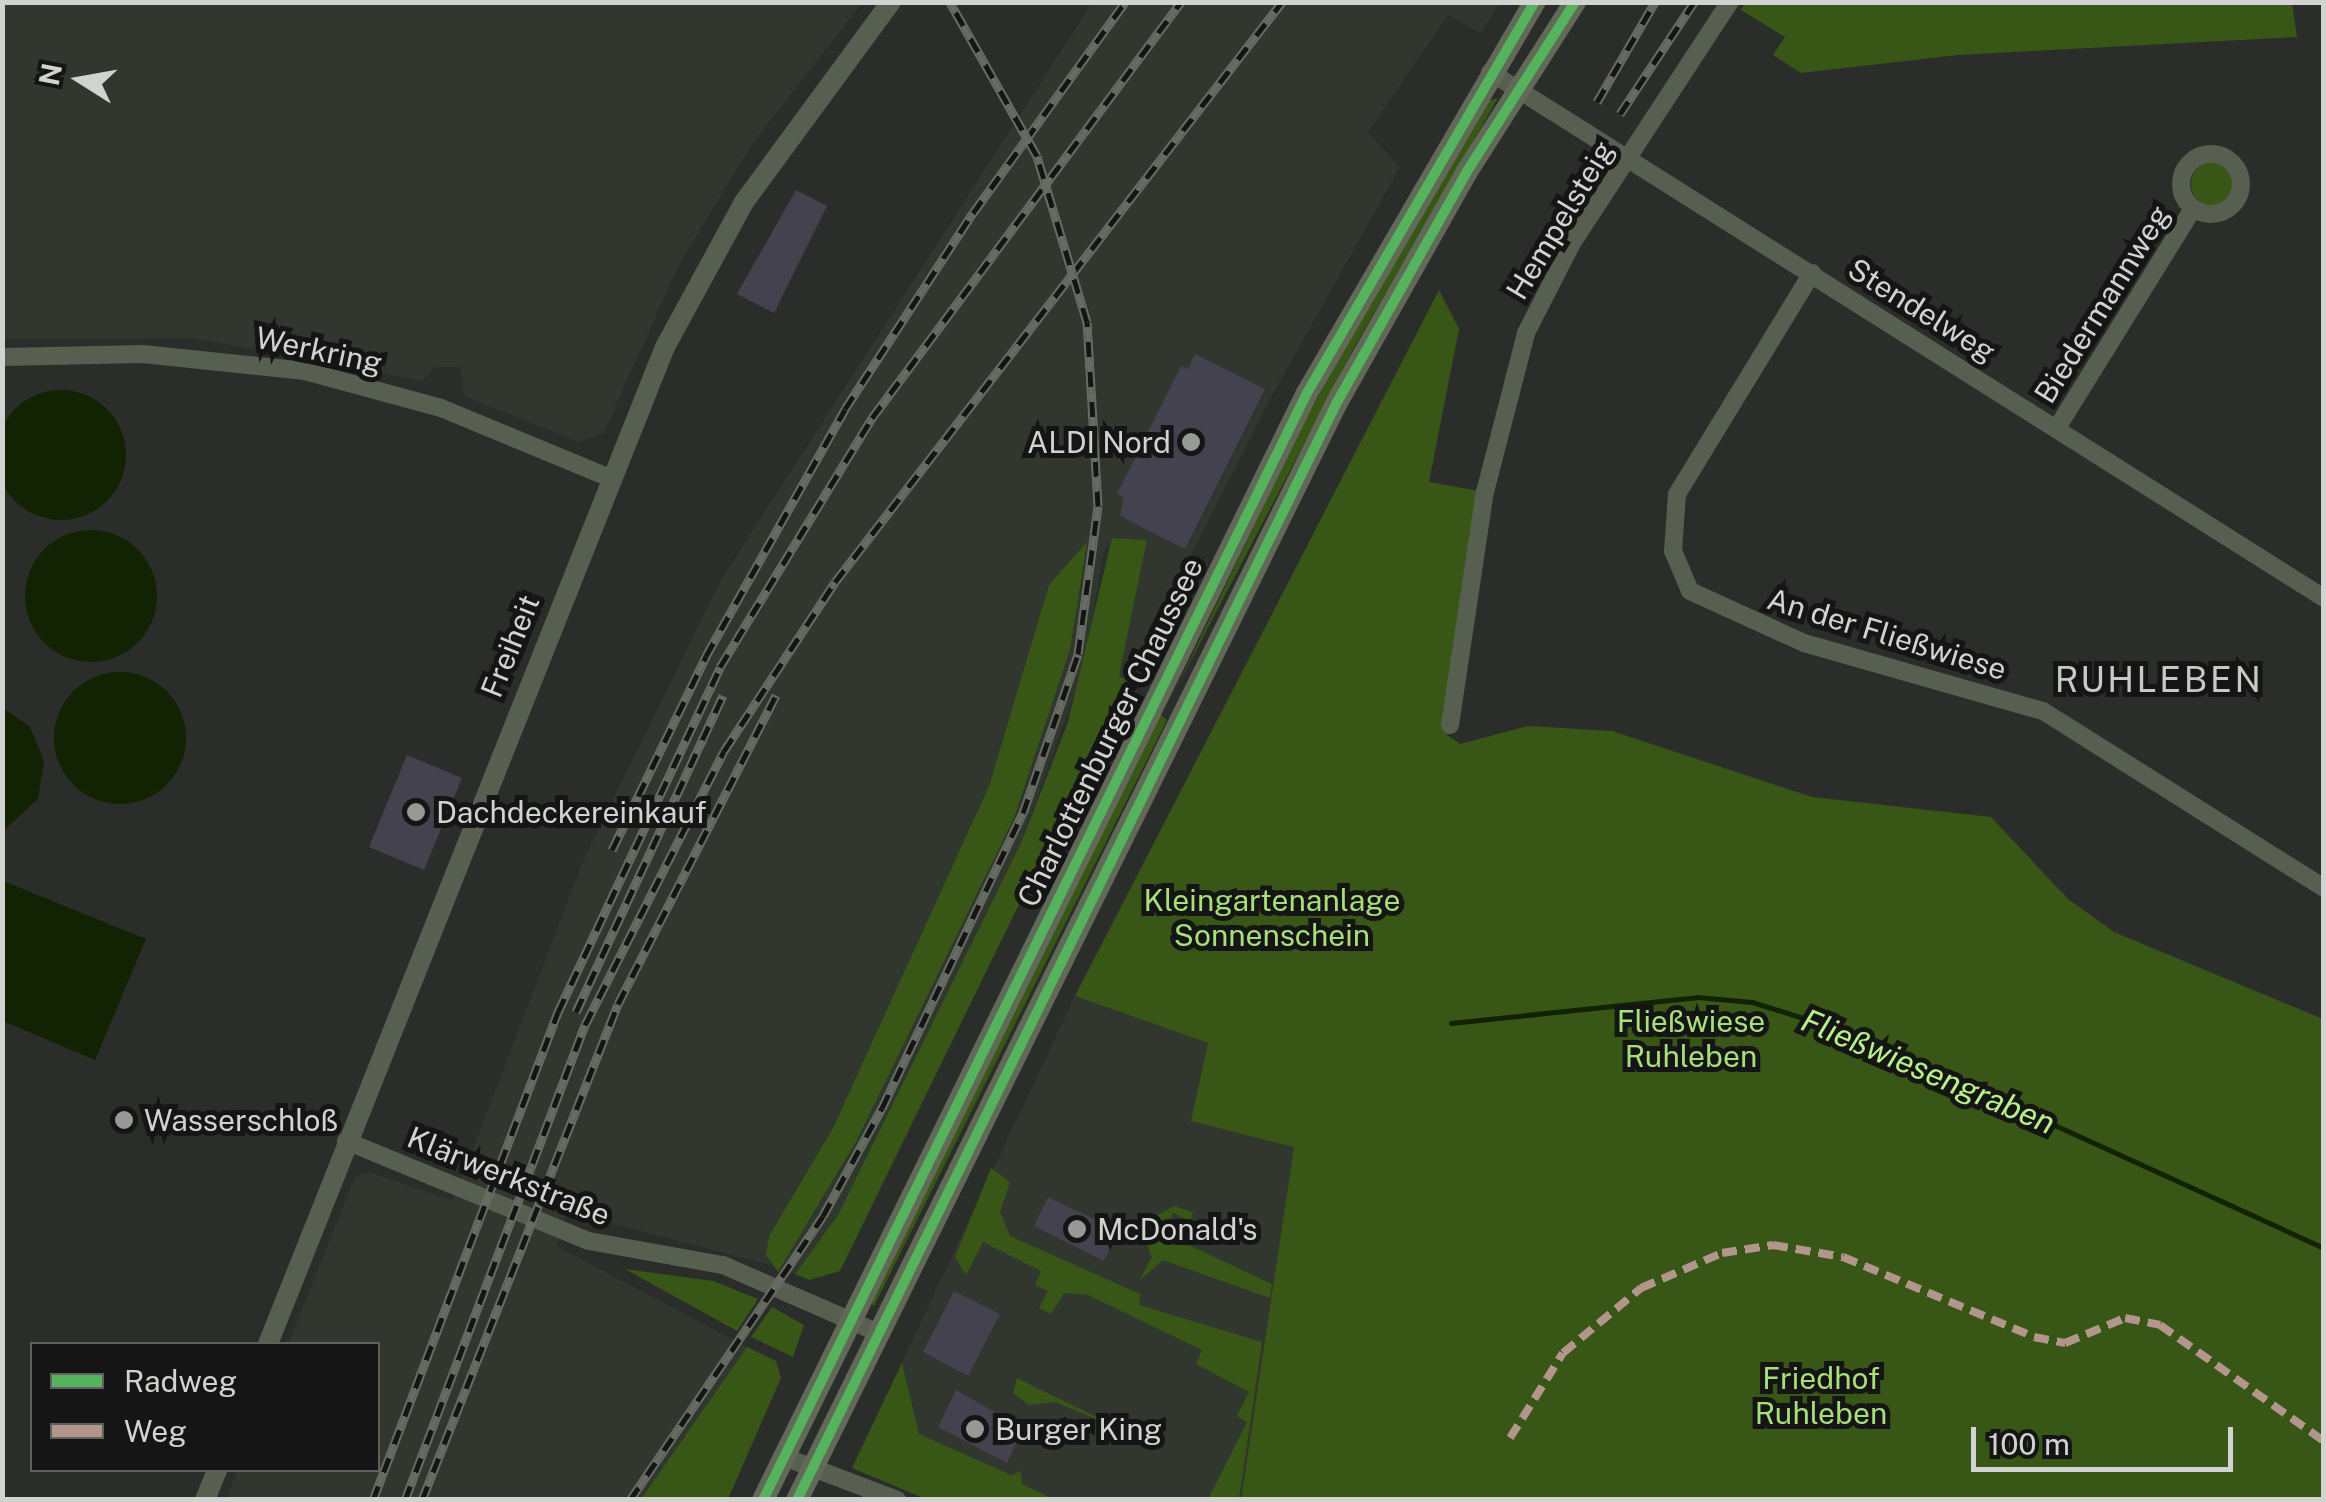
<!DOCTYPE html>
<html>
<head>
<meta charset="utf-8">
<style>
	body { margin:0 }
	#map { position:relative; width:2326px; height:1502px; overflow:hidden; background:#2b2d2a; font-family:"Public Sans",sans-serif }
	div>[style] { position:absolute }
	.built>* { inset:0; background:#31362e }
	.green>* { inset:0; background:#385716 }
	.round { border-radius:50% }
	.water>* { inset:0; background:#122304 }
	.stream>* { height:5px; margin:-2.5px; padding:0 2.5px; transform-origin:2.5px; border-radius:2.5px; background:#122304 }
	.building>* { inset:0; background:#44424f }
	.minor>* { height:18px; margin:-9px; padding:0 9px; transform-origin:9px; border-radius:9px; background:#575f50 }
	.minor>.ring { margin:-9px; padding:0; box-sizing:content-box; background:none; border:18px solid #575f50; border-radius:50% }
	.tertiary>* { height:20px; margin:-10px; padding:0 10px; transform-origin:10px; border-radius:10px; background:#575f50 }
	.secondary>* { height:22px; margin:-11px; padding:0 11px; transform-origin:11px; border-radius:11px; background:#606a57 }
	.rail>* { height:9px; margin-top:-4.5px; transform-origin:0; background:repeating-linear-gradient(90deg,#141514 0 15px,#676c63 0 30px); box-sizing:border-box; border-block:2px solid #676c63 }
	.quiet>* { height:8px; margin-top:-4px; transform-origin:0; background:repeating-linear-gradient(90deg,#b2968c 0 15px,transparent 0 23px) }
	.cycleway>* { height:10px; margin:-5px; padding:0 5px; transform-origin:5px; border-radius:5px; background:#56b35d }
	.dots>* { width:28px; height:28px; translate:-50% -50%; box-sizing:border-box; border:5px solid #141514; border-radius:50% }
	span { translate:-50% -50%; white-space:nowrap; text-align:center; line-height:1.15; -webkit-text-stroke:10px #141514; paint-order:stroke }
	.street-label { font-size:30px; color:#d1d3d0 }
	.poi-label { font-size:30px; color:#d1d3d0 }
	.right { translate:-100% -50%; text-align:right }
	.left { translate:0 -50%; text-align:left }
	.park-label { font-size:30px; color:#a7df78 }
	.water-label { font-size:32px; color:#b7f088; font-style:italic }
	.quarter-label { font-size:35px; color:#c6c9c4; letter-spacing:2.5px }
	.frame { position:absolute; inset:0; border:5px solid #d1d3d0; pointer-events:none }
	.legend { position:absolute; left:30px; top:1342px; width:350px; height:130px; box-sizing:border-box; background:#141514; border:2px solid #60615f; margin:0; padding:12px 18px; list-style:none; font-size:30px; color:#d1d3d0 }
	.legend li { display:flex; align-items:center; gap:20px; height:50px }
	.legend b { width:50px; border:2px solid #60615f }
	.north { position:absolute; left:30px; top:30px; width:100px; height:100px; -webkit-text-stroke:8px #141514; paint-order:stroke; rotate:281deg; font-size:28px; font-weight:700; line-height:40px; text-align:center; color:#d1d3d0 }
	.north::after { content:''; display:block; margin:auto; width:35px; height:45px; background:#d1d3d0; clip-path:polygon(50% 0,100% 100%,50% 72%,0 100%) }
	.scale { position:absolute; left:1971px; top:1427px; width:262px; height:45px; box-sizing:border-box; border:5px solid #d1d3d0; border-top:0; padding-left:12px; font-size:30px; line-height:35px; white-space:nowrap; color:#d1d3d0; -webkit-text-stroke:8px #141514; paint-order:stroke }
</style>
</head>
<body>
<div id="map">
	<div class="built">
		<i style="clip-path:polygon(2px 3px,3px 2px,862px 3px,752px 144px,678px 266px,604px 432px,579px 442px,464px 396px,461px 367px,434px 367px,423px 381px,193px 338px,3px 339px)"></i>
		<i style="clip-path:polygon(1092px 3px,1500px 3px,1480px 33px,1448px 15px,1368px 132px,1400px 167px,1269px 401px,1128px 681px,1119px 676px,1147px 541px,1113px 538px,1104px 552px,1082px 673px,1021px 843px,838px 1215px,795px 1274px,778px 1272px,857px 1140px,1014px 818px,1070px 650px,1086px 544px,1049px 585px,989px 786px,833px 1128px,769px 1236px,771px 1265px,568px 1212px,556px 1246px,747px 1347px,641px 1499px,226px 1500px,238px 1470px,378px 1470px,378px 1344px,288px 1344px,355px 1177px,369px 1172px,453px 1201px,584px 859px,721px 580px)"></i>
		<i style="clip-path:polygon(1075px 996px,1208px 1043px,1294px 1147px,1241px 1499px,926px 1499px,852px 1468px)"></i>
	</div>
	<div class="green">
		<i style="clip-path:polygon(1745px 3px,2292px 3px,2297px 37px,1958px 55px,1801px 73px,1773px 55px,1785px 37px,1741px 10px)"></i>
		<i style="clip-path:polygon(1498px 98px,1355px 346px,1175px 691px,1304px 422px,1392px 262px,1488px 101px)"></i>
		<i class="round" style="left:2191px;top:162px;width:44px;height:44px"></i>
		<i style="clip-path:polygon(1439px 290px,1459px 329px,1429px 482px,1485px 492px,1447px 735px,1460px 744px,1528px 726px,1612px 731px,1812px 797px,1991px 817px,2068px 899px,2114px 932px,2323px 1019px,2323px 1499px,1241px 1499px,1294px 1147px,1191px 1121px,1208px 1043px,1075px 996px)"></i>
		<i style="clip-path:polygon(1112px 538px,1147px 540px,1119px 676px,1128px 681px,840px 1271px,809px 1280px,795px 1274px,838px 1215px,1021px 843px,1068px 722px)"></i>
		<i style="clip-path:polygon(1087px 542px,1070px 650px,1014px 818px,857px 1140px,778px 1272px,766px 1255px,769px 1236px,833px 1128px,989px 786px,1049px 585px)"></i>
		<i style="clip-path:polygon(1160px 714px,1167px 720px,874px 1306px,871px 1304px)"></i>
		<i style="clip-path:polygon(991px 1168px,1010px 1182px,1000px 1212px,1010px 1236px,1140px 1294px,1139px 1305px,1262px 1342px,1239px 1499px,1208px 1499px,1247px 1422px,1237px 1416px,1249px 1392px,1196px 1364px,1202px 1350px,1088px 1295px,1064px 1293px,1051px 1314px,1039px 1308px,1048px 1291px,1035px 1285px,1041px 1271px,983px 1242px,966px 1275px,955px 1257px)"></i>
		<i style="clip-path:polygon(1174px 1206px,1193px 1212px,1190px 1221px,1173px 1213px,1163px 1233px,1272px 1284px,1270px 1298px,1163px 1260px,1139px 1281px,1152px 1257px,1139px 1225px)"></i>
		<i style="clip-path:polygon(625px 1269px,713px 1281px,758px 1299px,737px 1331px)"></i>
		<i style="clip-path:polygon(772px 1307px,804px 1325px,793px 1357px,751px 1337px)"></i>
		<i style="clip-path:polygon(747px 1347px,776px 1361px,781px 1378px,728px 1499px,641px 1499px)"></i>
		<i style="clip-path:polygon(902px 1363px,919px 1434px,1011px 1475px,1021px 1471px,1022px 1484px,1054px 1499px,926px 1499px,852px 1468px)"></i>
		<i style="clip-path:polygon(1017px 1378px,1041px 1390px,1132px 1434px,1055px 1402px,1029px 1405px,1013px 1393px)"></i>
	</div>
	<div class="water">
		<i class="round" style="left:-4px;top:390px;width:130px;height:130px"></i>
		<i class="round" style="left:25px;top:530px;width:132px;height:132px"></i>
		<i class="round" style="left:54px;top:672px;width:132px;height:132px"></i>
		<i style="clip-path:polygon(3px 708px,30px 727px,44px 761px,38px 799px,3px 831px)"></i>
		<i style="clip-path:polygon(3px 881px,146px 939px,95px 1060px,3px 1021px)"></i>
	</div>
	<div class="stream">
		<i style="left:1451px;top:1023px;width:247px;rotate:-6deg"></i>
		<i style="left:1697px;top:997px;width:55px;rotate:5.2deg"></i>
		<i style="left:1752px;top:1002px;width:110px;rotate:17.4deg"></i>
		<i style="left:1857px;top:1035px;width:513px;rotate:24.52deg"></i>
	</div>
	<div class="building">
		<i style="clip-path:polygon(796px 190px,827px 206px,774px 313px,737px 294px)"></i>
		<i style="clip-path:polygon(1195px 354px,1265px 389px,1185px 549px,1120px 516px,1124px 498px,1117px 494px,1181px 366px,1188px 369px)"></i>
		<i style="clip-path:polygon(407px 755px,462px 778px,424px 870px,369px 847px)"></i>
		<i style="clip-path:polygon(1048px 1197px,1119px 1231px,1104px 1261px,1034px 1226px)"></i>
		<i style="clip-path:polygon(954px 1291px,1000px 1314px,968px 1376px,923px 1352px)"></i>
		<i style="clip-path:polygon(956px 1390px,1012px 1422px,1005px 1435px,1017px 1441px,1007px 1463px,938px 1427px)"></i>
	</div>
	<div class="minor">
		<i style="left:1490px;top:72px;width:986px;rotate:32.24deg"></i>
		<i class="ring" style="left:2181px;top:154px;width:42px;height:42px"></i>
		<i style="left:1812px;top:273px;width:259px;rotate:121.4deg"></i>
		<i style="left:1677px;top:494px;width:57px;rotate:94deg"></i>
		<i style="left:1673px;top:551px;width:43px;rotate:67deg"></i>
		<i style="left:1690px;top:591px;width:125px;rotate:24.5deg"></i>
		<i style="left:1804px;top:643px;width:248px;rotate:15.9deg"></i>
		<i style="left:2043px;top:711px;width:332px;rotate:32.2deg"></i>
		<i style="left:2px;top:357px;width:141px;rotate:-1.2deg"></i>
		<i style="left:143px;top:354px;width:163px;rotate:6deg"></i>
		<i style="left:305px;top:371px;width:141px;rotate:15.2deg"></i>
		<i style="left:441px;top:408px;width:183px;rotate:22.5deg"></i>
		<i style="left:2057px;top:428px;width:258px;rotate:-58.2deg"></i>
		<i style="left:1450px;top:725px;width:236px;rotate:-81.5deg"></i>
		<i style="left:1485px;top:492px;width:164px;rotate:-75.5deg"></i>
		<i style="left:1526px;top:333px;width:101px;rotate:-62.9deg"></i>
		<i style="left:1572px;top:243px;width:288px;rotate:-56.8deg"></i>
		<i style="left:346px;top:1141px;width:263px;rotate:22.4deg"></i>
		<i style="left:589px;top:1241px;width:136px;rotate:10.2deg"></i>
		<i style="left:723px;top:1265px;width:170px;rotate:23.6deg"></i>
		<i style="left:784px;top:1457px;width:121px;rotate:20.8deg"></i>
	</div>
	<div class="tertiary">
		<i style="left:268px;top:1344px;width:1073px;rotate:-68.29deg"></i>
		<i style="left:665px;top:347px;width:165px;rotate:-61.4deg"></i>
		<i style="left:744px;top:202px;width:248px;rotate:-53.7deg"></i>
		<i style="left:205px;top:1500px;width:32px;rotate:-68deg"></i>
	</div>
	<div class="secondary">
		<i style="left:763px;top:1500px;width:1233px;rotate:-63.83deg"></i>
		<i style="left:1307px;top:393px;width:453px;rotate:-59.8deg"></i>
		<i style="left:797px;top:1500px;width:1221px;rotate:-63.81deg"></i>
		<i style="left:1336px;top:404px;width:265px;rotate:-60.6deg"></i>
		<i style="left:1466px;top:173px;width:203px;rotate:-57.5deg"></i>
	</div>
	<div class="rail">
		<i style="left:1597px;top:102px;width:116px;rotate:-59.9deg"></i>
		<i style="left:1620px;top:114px;width:134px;rotate:-56.5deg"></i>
		<i style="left:612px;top:850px;width:216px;rotate:-64.1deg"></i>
		<i style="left:706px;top:656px;width:283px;rotate:-60.6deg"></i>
		<i style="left:845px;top:409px;width:234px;rotate:-56.9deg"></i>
		<i style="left:973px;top:213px;width:260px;rotate:-54.2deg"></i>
		<i style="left:576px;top:1012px;width:349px;rotate:-65.1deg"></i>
		<i style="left:373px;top:1500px;width:522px;rotate:-69.24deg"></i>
		<i style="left:558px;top:1012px;width:381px;rotate:-64.8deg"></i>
		<i style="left:720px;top:667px;width:292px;rotate:-58.6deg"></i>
		<i style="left:872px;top:418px;width:518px;rotate:-53.4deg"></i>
		<i style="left:405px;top:1500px;width:508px;rotate:-69.25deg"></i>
		<i style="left:585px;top:1025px;width:307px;rotate:-63.1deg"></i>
		<i style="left:724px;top:751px;width:202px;rotate:-56.7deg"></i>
		<i style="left:835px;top:582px;width:732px;rotate:-52.38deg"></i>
		<i style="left:422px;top:1500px;width:533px;rotate:-68.44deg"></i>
		<i style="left:618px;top:1004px;width:347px;rotate:-62.9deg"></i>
		<i style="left:630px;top:1500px;width:343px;rotate:-55.8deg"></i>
		<i style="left:823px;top:1216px;width:123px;rotate:-61.4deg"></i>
		<i style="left:882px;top:1108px;width:327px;rotate:-64.5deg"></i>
		<i style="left:1023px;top:813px;width:168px;rotate:-70.9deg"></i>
		<i style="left:1078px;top:654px;width:149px;rotate:-82.3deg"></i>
		<i style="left:1098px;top:506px;width:184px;rotate:-93.4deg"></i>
		<i style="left:1087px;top:322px;width:173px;rotate:-106.8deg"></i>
		<i style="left:1037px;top:156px;width:177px;rotate:-119.5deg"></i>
	</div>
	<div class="quiet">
		<i style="left:1510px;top:1438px;width:100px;rotate:-58.1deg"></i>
		<i style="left:1563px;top:1353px;width:102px;rotate:-39.8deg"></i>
		<i style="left:1641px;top:1288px;width:88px;rotate:-23.4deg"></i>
		<i style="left:1722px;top:1253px;width:52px;rotate:-8.9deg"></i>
		<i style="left:1773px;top:1245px;width:71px;rotate:9.7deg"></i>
		<i style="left:1843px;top:1257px;width:207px;rotate:22.7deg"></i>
		<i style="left:2034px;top:1337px;width:32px;rotate:11deg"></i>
		<i style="left:2065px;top:1343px;width:65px;rotate:-22.6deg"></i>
		<i style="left:2125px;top:1318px;width:36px;rotate:11deg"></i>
		<i style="left:2160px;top:1325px;width:201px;rotate:35.3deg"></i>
	</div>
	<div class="cycleway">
		<i style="left:763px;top:1500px;width:1233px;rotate:-63.83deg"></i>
		<i style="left:1307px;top:393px;width:453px;rotate:-59.8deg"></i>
		<i style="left:797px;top:1500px;width:1221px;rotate:-63.81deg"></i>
		<i style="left:1336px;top:404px;width:265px;rotate:-60.6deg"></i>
		<i style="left:1466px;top:173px;width:203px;rotate:-57.5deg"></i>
	</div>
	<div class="dots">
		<i style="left:1191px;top:442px;background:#979996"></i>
		<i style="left:416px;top:812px;background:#979996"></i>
		<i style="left:124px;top:1120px;background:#979996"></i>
		<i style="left:1077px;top:1229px;background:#979996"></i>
		<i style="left:975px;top:1429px;background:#979996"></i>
	</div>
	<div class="street-label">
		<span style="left:1560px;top:220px;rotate:-59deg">Hempelsteig</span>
		<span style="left:2102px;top:304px;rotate:-58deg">Biedermannweg</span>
		<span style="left:1922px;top:310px;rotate:32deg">Stendelweg</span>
		<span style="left:319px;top:350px;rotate:12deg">Werkring</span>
		<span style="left:1887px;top:634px;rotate:17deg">An der Fließwiese</span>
		<span style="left:510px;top:646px;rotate:-68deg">Freiheit</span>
		<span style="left:1110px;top:732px;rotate:-64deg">Charlottenburger Chaussee</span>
		<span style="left:509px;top:1176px;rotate:22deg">Klärwerkstraße</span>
	</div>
	<div class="poi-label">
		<span class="right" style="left:1171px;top:442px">ALDI Nord</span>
		<span class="left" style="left:436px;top:812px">Dachdeckereinkauf</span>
		<span class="left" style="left:144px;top:1120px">Wasserschloß</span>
		<span class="left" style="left:1097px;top:1229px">McDonald's</span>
		<span class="left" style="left:995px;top:1429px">Burger King</span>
	</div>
	<div class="park-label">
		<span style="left:1272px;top:917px">Kleingartenanlage<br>Sonnenschein</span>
		<span style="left:1691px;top:1038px">Fließwiese<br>Ruhleben</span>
		<span style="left:1821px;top:1395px">Friedhof<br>Ruhleben</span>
	</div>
	<div class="water-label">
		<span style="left:1928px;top:1072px;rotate:23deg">Fließwiesengraben</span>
	</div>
	<div class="quarter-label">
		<span style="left:2159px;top:680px">RUHLEBEN</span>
	</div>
	<div class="frame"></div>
	<ul class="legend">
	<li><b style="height:12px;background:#56b35d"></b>Radweg</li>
	<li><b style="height:12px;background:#b2968c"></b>Weg</li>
	</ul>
	<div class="north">N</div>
	<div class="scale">100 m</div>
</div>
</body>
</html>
